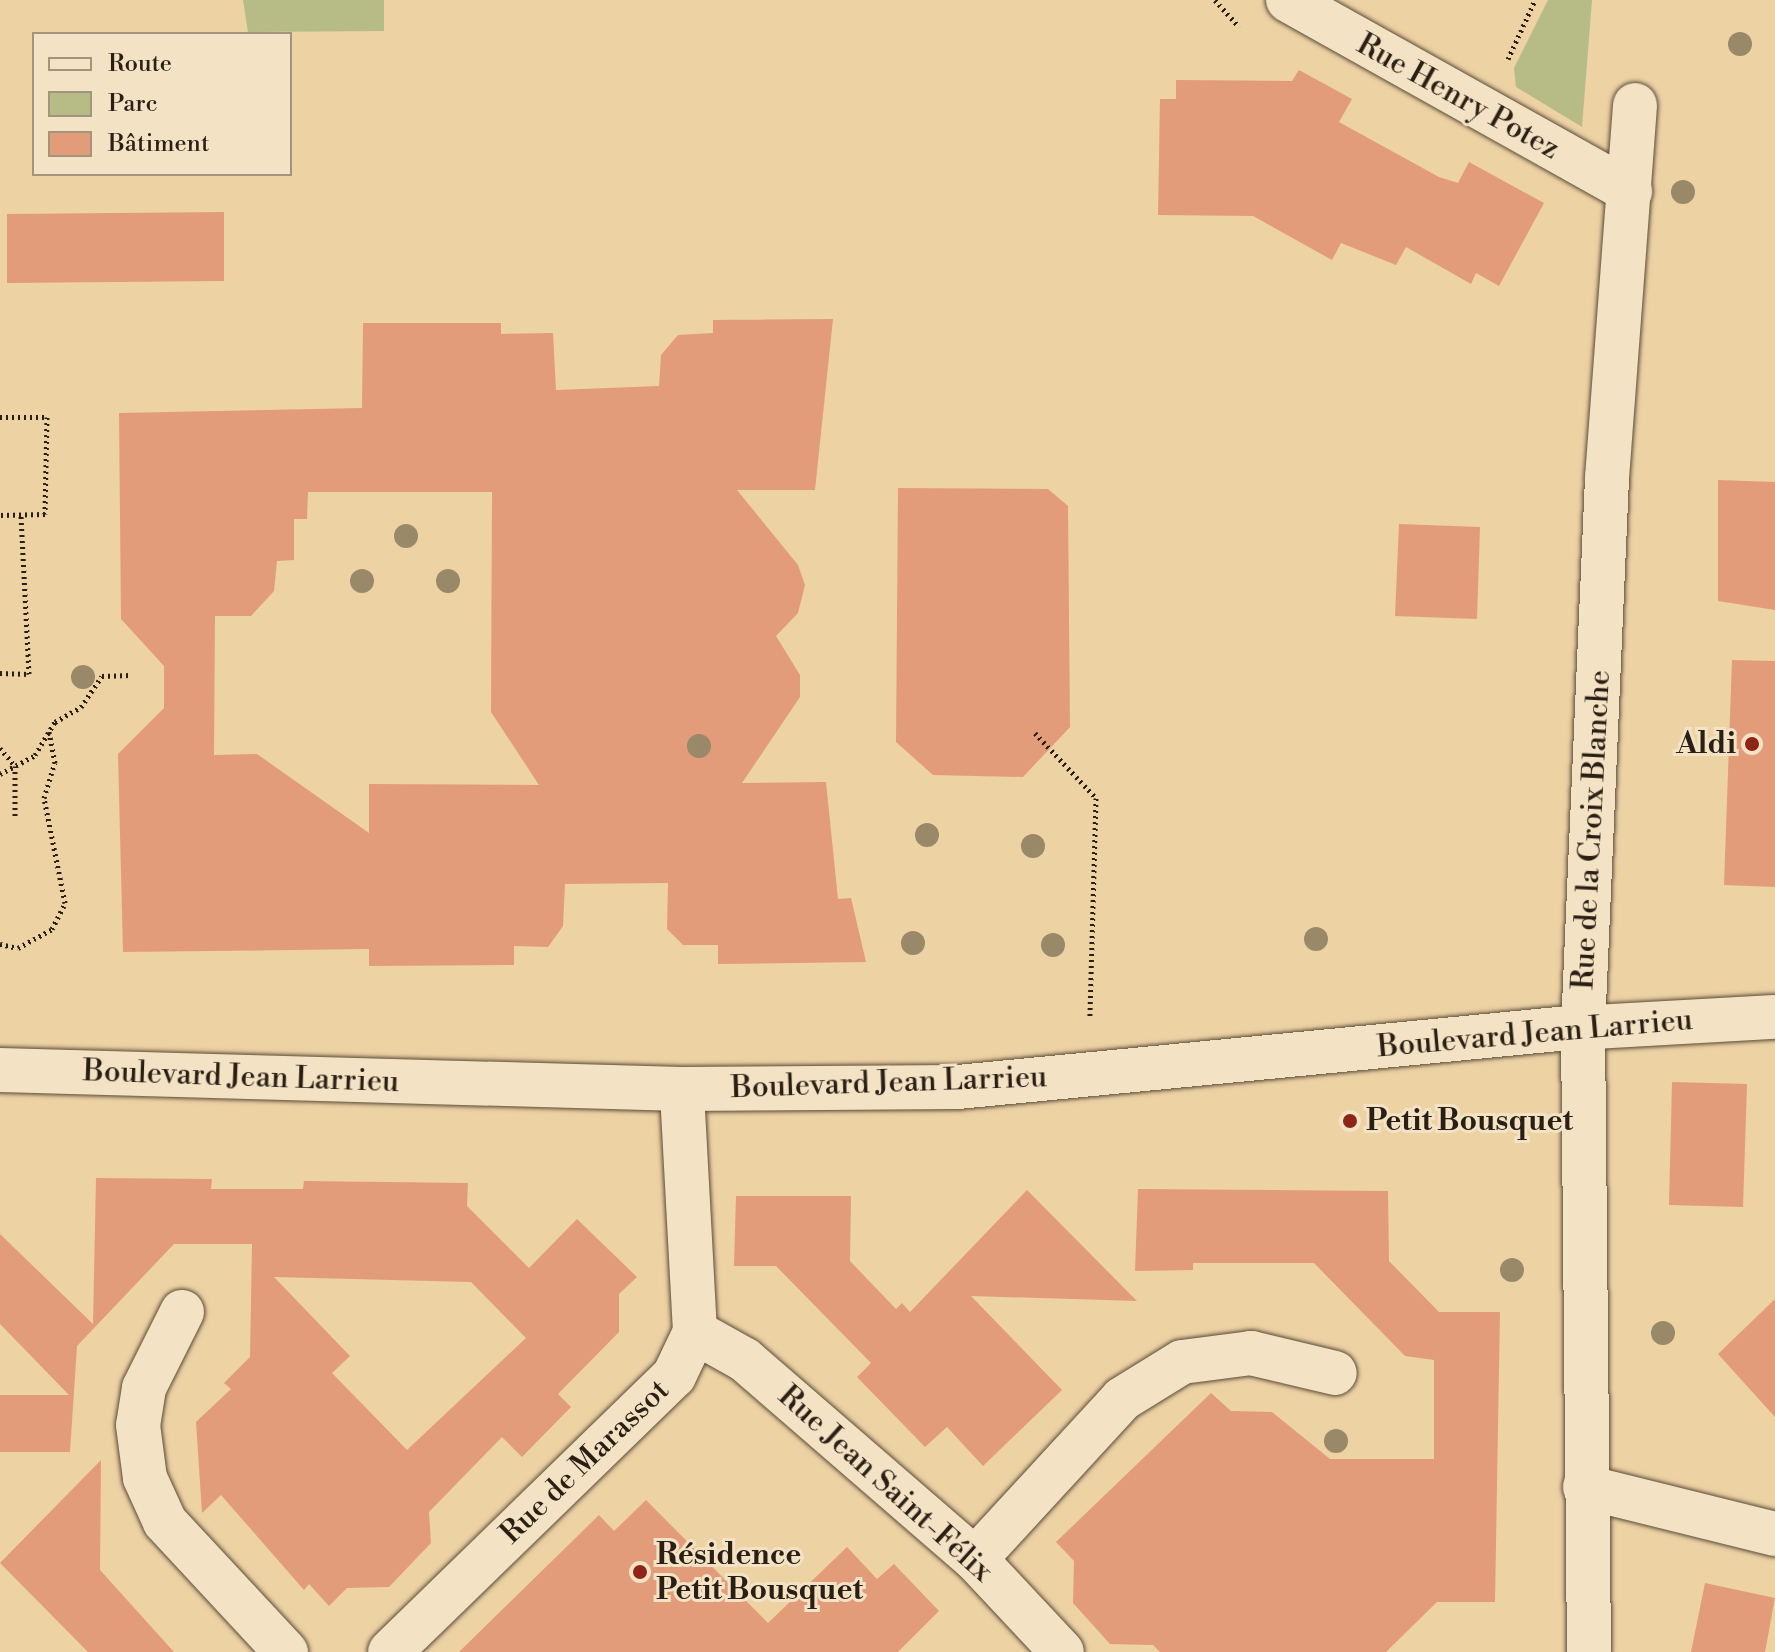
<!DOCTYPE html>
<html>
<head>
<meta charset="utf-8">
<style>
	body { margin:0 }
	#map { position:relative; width:1775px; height:1652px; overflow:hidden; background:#edd2a4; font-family:"Libre Bodoni",serif }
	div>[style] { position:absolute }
	.green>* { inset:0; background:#b7bc87 }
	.building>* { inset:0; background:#e39c79 }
	.path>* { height:5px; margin-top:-2.5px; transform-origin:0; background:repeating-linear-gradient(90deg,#2a1f14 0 2px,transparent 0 6px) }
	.roads { filter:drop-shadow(0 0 2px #5b4c38) drop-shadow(0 0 2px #5b4c38) }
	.minor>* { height:44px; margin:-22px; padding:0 22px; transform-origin:22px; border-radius:22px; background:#f3e2c4 }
	.tertiary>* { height:44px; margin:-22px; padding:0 22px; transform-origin:22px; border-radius:22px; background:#f3e2c4 }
	.trees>* { width:24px; height:24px; margin:-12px; border-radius:50%; background:#998968 }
	.dots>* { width:22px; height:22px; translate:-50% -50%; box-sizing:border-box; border:4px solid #f3e2c4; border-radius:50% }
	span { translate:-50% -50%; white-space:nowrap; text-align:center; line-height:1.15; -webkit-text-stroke:6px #f3e2c4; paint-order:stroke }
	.street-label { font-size:30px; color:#2a1f14 }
	.poi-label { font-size:30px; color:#2a1f14; font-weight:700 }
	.right { translate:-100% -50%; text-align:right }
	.left { translate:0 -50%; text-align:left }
	.legend { position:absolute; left:32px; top:32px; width:260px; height:144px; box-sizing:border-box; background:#f3e2c4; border:2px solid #a3947e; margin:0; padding:10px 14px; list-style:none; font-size:24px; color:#2a1f14 }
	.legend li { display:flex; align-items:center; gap:16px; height:40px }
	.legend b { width:40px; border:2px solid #a3947e }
</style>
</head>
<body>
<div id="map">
	<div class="green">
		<i style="clip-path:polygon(243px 0,384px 0,384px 31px,248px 32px)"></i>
		<i style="clip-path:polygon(1548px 0,1592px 0,1582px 127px,1516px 87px,1514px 68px)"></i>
	</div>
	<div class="building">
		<i style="clip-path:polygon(1299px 70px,1352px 99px,1339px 122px,1439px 177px,1458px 183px,1469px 162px,1544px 203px,1499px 286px,1476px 273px,1471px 284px,1406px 247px,1396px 265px,1341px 243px,1332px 260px,1253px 216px,1158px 215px,1160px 99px,1176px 99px,1176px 80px,1292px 81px)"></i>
		<i style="clip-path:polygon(224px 212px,224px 281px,7px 283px,7px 214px)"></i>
		<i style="clip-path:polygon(evenodd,833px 319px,815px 490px,737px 490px,798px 565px,805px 585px,798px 613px,776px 636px,800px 675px,800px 697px,742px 783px,826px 782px,838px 899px,851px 898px,866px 962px,718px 964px,718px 945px,683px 945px,667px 929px,668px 883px,565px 884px,563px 926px,548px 947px,514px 946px,514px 965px,369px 966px,369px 949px,123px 952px,118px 754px,164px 708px,164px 666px,121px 619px,119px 413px,362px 408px,363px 323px,501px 323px,501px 334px,553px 333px,556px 390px,659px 386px,661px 355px,678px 335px,713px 333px,713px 320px,833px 319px,308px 492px,492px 492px,491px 712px,539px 785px,369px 784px,369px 833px,257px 754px,214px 755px,215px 616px,251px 616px,274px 591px,277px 561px,294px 560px,294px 519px,307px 519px,308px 492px)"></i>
		<i style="clip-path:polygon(1718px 480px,1775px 482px,1775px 610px,1718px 601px)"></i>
		<i style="clip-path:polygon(898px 488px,1048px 489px,1068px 506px,1070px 727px,1023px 777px,933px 775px,896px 742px)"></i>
		<i style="clip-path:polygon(1399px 524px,1480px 527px,1477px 619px,1395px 616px)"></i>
		<i style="clip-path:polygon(1732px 660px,1775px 661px,1775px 887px,1724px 885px)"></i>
		<i style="clip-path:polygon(1672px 1082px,1747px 1084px,1743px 1207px,1669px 1205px)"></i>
		<i style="clip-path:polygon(evenodd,96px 1178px,212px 1179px,211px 1189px,303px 1189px,304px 1181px,468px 1183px,467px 1206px,529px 1268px,577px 1219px,637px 1277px,619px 1294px,619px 1332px,558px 1394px,571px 1407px,522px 1457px,502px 1437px,429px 1512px,431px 1543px,389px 1587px,347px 1588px,329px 1606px,309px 1584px,304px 1590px,221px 1495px,202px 1513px,196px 1422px,231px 1389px,224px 1383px,250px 1357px,252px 1244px,174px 1244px,77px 1346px,70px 1452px,0 1452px,0 1395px,69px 1395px,0 1324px,0 1234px,93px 1324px,96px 1178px,274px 1277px,471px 1282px,526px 1338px,407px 1450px,332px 1373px,350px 1356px,274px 1277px)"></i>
		<i style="clip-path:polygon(1138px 1189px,1388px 1191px,1389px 1261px,1439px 1312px,1500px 1312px,1495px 1602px,1437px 1602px,1386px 1652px,1160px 1652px,1153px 1645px,1110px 1644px,1073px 1603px,1074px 1561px,1056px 1542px,1211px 1393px,1231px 1411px,1272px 1412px,1330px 1459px,1434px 1459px,1434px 1360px,1405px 1356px,1314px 1263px,1193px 1263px,1193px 1270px,1135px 1271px)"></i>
		<i style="clip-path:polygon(1027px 1190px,1137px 1301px,971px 1296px,1062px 1390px,983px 1466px,947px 1427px,925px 1447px,857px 1377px,871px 1363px,776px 1266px,734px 1266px,736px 1196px,851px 1196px,850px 1261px,896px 1309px,902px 1303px,910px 1312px)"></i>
		<i style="clip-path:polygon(1775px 1299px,1775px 1417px,1718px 1354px)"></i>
		<i style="clip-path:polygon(101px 1460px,100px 1570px,174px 1652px,88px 1652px,0 1563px)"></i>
		<i style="clip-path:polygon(646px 1500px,768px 1623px,847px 1547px,877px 1579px,894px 1564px,939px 1611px,898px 1652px,459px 1652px,599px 1515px,614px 1531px)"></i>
		<i style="clip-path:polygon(1705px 1583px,1775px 1598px,1765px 1652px,1691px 1652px)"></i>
	</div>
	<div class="path">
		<i style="left:1215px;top:0;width:36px;rotate:48deg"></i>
		<i style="left:1508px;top:59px;width:65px;rotate:-65.4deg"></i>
		<i style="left:0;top:417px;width:47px"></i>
		<i style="left:47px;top:417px;width:97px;rotate:91.2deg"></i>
		<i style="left:45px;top:514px;width:45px;rotate:178.7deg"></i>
		<i style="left:0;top:673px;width:29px;rotate:2deg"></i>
		<i style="left:29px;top:674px;width:158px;rotate:-92.9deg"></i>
		<i style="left:1035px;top:733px;width:89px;rotate:46.8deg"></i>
		<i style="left:1096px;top:798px;width:220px;rotate:91.6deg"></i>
		<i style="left:0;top:748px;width:23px;rotate:50deg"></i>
		<i style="left:15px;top:766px;width:52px;rotate:90deg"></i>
		<i style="left:0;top:774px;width:40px;rotate:-28deg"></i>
		<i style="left:35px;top:755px;width:39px;rotate:-59deg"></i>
		<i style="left:55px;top:722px;width:30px;rotate:-30deg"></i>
		<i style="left:81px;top:707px;width:37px;rotate:-56deg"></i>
		<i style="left:102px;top:676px;width:29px;rotate:-2deg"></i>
		<i style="left:0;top:944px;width:18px;rotate:13deg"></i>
		<i style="left:18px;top:948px;width:39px;rotate:-29deg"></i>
		<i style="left:52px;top:929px;width:29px;rotate:-63deg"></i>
		<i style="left:65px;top:903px;width:107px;rotate:-101.3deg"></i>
		<i style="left:44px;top:798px;width:37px;rotate:-73deg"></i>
		<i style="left:55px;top:763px;width:32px;rotate:-101deg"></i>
	</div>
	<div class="roads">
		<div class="minor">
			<i style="left:1288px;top:0;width:392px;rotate:29.2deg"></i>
			<i style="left:1583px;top:1028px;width:551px;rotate:-87.5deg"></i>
			<i style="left:1607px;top:478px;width:374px;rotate:-85.7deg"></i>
			<i style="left:182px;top:1312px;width:85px;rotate:116.6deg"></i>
			<i style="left:144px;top:1388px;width:37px;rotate:99deg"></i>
			<i style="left:138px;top:1425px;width:53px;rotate:82.5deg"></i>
			<i style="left:145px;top:1478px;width:48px;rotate:65.6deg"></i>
			<i style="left:165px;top:1522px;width:178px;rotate:47.1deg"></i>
			<i style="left:695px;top:1332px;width:57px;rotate:29.2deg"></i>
			<i style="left:745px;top:1360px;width:304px;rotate:40.9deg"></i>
			<i style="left:975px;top:1559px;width:127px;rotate:46.9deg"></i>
			<i style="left:1585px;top:1487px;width:196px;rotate:13.9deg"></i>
			<i style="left:975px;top:1559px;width:217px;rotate:-47.4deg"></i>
			<i style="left:1122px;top:1399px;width:70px;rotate:-31.7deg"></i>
			<i style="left:1182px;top:1362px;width:70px;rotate:-7.4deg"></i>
			<i style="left:1251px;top:1353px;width:86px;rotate:13.4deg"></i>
			<i style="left:390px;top:1652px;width:396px;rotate:-44.2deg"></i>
			<i style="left:674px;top:1376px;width:49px;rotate:-64.5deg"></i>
			<i style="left:695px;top:1332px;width:243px;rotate:-93.1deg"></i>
		</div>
		<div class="tertiary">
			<i style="left:1583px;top:1028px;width:624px;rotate:89.45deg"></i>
			<i style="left:0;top:1070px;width:682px;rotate:1.6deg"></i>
			<i style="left:682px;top:1089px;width:276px;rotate:-0.4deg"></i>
			<i style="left:958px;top:1087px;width:603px;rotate:-5.52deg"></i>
			<i style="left:1558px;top:1029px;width:217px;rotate:-3.2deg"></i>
		</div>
	</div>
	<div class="trees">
		<i style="left:1740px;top:44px"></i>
		<i style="left:1683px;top:192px"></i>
		<i style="left:406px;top:536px"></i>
		<i style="left:362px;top:581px"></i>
		<i style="left:448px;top:581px"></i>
		<i style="left:83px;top:677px"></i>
		<i style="left:699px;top:746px"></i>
		<i style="left:927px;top:835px"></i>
		<i style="left:1033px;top:846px"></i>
		<i style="left:1316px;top:939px"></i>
		<i style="left:913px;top:943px"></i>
		<i style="left:1053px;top:945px"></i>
		<i style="left:1512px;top:1270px"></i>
		<i style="left:1663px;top:1333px"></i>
		<i style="left:1336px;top:1441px"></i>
	</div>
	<div class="dots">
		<i style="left:1752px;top:744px;background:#8f2418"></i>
		<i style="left:1350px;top:1121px;background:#8f2418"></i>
		<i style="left:640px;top:1572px;background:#8f2418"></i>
	</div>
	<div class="street-label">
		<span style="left:1458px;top:97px;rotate:29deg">Rue Henry Potez</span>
		<span style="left:1592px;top:830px;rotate:-87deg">Rue de la Croix Blanche</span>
		<span style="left:1535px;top:1034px;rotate:-5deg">Boulevard Jean Larrieu</span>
		<span style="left:241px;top:1077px;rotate:2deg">Boulevard Jean Larrieu</span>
		<span style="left:889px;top:1083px;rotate:-2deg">Boulevard Jean Larrieu</span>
		<span style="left:585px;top:1462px;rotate:-44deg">Rue de Marassot</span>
		<span style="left:885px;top:1484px;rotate:42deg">Rue Jean Saint-Félix</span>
	</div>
	<div class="poi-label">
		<span class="right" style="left:1736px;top:744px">Aldi</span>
		<span class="left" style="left:1366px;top:1121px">Petit Bousquet</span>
		<span class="left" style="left:656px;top:1572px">Résidence<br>Petit Bousquet</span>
	</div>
	<ul class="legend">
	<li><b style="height:10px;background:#f3e2c4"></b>Route</li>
	<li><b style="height:22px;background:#b7bc87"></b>Parc</li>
	<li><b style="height:22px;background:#e39c79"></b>Bâtiment</li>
	</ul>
</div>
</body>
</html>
